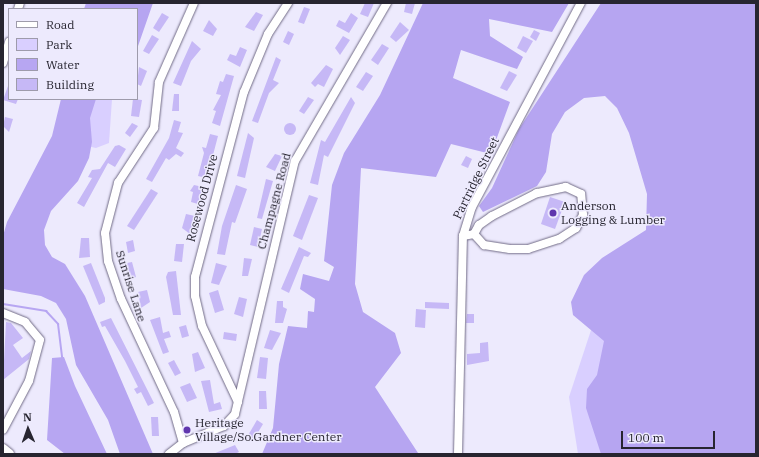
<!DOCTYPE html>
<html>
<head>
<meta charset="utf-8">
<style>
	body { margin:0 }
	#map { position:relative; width:759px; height:457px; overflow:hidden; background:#edeafd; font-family:"IBM Plex Serif",serif }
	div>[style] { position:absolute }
	.green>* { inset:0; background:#d9cfff }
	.forest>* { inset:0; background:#b6a5f1 }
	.water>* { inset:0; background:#b7a6f2 }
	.stream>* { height:2px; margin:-1px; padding:0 1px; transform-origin:1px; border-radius:1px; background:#b7a6f2 }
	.building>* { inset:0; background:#c6b8f6 }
	.round { border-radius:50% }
	.roads { filter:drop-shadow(0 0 1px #716b86) drop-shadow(0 0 1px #716b86) }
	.minor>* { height:8px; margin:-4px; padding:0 4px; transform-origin:4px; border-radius:4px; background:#fff }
	.major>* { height:10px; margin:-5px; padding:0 5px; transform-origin:5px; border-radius:5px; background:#fff }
	.dots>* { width:11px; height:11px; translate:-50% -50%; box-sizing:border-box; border:2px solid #edeafd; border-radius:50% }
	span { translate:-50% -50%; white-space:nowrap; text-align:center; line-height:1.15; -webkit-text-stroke:3px #edeafd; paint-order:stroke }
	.street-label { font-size:12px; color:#272530 }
	.poi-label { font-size:12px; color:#272530 }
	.left { translate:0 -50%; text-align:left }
	.frame { position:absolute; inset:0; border:4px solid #272530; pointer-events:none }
	.legend { position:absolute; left:8px; top:8px; width:130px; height:92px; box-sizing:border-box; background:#edeafd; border:1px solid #9e9bab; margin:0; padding:5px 7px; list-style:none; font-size:12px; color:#272530 }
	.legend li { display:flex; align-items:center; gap:8px; height:20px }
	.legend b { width:20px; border:1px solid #9e9bab }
	.north { position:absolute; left:8px; top:409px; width:40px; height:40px; -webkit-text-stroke:3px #edeafd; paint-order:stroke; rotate:358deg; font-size:11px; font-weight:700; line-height:16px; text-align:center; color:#272530 }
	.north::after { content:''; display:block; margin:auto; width:14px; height:18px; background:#272530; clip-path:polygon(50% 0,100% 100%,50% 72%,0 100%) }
	.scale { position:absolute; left:621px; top:431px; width:94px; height:18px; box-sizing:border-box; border:2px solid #272530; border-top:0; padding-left:5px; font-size:12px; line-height:14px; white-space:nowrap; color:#272530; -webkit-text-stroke:3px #edeafd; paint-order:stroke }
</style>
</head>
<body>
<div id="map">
	<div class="green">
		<i style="clip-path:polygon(88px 99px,112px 99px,109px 143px,96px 148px,87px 146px)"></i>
		<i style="clip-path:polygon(596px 315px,641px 454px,578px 454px,569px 397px)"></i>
	</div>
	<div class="forest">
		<i style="clip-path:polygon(86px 3px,153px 3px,137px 49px,137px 9px,84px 9px)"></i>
		<i style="clip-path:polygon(423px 3px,569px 3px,552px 32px,489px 19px,490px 36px,523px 57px,517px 69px,461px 50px,453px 78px,510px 102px,491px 154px,451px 144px,436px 177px,361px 168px,355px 284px,363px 312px,395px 333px,401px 353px,375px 387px,418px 453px,262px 454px,273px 428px,279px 364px,288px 326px,307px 328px,308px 311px,314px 312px,315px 299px,300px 289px,303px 274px,329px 281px,334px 267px,324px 261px,332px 185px,344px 153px,380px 95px)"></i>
		<i style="clip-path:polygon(601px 3px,756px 3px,756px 454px,601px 454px,586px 408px,587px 389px,597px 375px,604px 341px,573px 315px,571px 302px,584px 275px,602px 258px,646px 230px,647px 194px,629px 133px,617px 108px,605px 96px,584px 98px,565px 112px,552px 134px,546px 172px,537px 186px,483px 212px,479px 206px,492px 188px,519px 129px)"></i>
		<i style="clip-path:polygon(61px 99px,96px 99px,90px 118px,92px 142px,89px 158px,78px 181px,51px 211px,44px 230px,45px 245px,52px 257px,65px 264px,85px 296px,153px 454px,120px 454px,108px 420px,76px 365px,66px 319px,56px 303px,41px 296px,3px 289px,3px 236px,7px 222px,52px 136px)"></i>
	</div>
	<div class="water">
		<i style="clip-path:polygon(64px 357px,75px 386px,107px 454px,65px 454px,47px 440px,52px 358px)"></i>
	</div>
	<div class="stream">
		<i style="left:3px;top:304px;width:44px;rotate:9.2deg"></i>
		<i style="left:46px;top:311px;width:18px;rotate:47deg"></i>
		<i style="left:58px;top:324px;width:35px;rotate:83deg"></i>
	</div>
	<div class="building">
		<i style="clip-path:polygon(365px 3px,374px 3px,368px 17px,360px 14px)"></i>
		<i style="clip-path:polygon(406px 3px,415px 3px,412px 14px,404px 12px)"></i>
		<i style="clip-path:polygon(304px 7px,310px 9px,304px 24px,298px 22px)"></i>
		<i style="clip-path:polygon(256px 12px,263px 15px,254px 31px,245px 27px)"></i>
		<i style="clip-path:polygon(162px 13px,169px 17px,159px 32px,153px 28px)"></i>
		<i style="clip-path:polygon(351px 13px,358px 18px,349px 33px,336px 26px,339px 20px,345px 23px)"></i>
		<i style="clip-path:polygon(209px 20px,217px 29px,213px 36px,203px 31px)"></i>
		<i style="clip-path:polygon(400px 22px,409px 30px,396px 42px,390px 37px)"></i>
		<i style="clip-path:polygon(534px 30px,540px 33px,536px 41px,530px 37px)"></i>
		<i style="clip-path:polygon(288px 31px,294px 34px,289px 45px,283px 42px)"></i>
		<i style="clip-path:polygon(152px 35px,159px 39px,149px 54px,143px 51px)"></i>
		<i style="clip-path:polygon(343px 36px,350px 40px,340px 55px,335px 48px)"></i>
		<i style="clip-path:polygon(523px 36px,533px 41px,526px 53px,517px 48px)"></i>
		<i style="clip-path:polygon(192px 41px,201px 49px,191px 61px,181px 86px,173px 83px)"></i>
		<i style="clip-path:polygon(382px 44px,389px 48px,378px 65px,371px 60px)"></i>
		<i style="clip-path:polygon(240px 47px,247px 50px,240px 67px,227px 60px,230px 54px,236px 56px)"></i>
		<i style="clip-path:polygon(276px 57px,281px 60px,273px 80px,279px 83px,269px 93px,258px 123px,252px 121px)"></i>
		<i style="clip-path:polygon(326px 65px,333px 69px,324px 87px,318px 84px,315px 87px,311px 83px)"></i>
		<i style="clip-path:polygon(139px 67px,147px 71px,141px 86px,137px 84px)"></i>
		<i style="clip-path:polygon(509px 71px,517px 75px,507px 91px,500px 88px)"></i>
		<i style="clip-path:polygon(366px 72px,373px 76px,363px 91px,356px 87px)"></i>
		<i style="clip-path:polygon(226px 74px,234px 76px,220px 126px,212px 123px,216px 111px,213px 110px,221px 95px,216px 94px,220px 81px,223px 82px)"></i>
		<i style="clip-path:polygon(8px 86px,9px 99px,18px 99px,16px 104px,3px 100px)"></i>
		<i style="clip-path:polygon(174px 94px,179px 94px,179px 111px,172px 111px)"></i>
		<i style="clip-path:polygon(308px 97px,314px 100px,304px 114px,299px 111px)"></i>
		<i style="clip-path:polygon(351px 97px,355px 103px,328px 157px,324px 155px,318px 185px,310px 183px,321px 140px,325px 142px)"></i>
		<i style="clip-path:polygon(133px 99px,142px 100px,139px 117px,131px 116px)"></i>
		<i style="clip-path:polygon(5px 117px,13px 119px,9px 132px,3px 126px)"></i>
		<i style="clip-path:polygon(174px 120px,181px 122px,178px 132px,183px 133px,176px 148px,184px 153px,181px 157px,176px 154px,169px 160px,166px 158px,152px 182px,146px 179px,169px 138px)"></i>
		<i style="clip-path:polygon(132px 123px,138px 126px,130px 137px,125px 133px)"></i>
		<i class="round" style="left:284px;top:123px;width:12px;height:12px"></i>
		<i style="clip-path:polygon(248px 133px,254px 138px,245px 178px,237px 176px)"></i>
		<i style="clip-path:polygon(210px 134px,218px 136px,207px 178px,198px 176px,204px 153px,202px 147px,206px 148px)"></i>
		<i style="clip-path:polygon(119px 145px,126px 149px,115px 167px,108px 163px,84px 207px,77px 203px,92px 178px,88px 177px,92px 170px,100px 169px,115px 146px)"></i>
		<i style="clip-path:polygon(275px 154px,282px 156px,275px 171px,266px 167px)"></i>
		<i style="clip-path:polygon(466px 156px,472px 159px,468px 168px,461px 165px)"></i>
		<i style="clip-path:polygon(266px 179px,273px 181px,262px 219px,257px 218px)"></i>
		<i style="clip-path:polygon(194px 185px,203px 187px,198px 204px,191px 202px,193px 192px,190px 191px)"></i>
		<i style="clip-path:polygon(236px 185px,247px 189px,235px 223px,232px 222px,225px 255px,217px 254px,222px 226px)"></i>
		<i style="clip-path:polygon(151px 189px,158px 193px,134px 230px,127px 226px)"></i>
		<i style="clip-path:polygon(309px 195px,318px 198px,302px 240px,293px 236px)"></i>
		<i style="clip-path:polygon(550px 197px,565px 202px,555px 229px,541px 224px)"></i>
		<i style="clip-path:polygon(186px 214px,195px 216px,190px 234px,182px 228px)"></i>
		<i style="clip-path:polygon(254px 227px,262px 229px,258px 247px,250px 245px)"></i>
		<i style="clip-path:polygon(81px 238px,89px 238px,90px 257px,79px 258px)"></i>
		<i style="clip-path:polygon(133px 240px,135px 251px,128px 253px,126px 242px)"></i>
		<i style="clip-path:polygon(176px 244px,184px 244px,182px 262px,174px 261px)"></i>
		<i style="clip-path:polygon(299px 247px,311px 253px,308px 257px,304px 256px,289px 293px,281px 289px)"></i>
		<i style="clip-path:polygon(244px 258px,252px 259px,248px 276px,242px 276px)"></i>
		<i style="clip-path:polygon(132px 262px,136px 277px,130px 279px,127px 263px)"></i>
		<i style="clip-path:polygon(91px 263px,105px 298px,105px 302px,99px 305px,83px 266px)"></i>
		<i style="clip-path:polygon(216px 263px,227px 266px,219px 285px,211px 283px)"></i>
		<i style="clip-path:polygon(176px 271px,181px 315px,173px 315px,166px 277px,168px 272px)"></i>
		<i style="clip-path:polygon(147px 290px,150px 302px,141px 308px,138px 292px)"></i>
		<i style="clip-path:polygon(218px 290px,224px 310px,215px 313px,209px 293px)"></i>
		<i style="clip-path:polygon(239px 297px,247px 299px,243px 317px,234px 314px)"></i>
		<i style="clip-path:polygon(277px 301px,283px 301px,283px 307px,287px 309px,283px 323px,275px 323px)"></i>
		<i style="clip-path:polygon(425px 302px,449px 303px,449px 309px,425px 308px)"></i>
		<i style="clip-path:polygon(416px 309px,426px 310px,425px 328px,415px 327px)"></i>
		<i style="clip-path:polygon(467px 314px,474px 314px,474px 323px,466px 323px)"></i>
		<i style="clip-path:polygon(160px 317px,163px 333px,169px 331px,171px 337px,164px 339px,169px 352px,163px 354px,150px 320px)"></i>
		<i style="clip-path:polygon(111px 318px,154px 403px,148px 406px,141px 392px,137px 394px,134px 389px,138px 387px,125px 361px,105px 326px,102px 327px,100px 322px)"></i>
		<i style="clip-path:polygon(6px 322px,11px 323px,23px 338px,13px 345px,22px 358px,31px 351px,29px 359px,3px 380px)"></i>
		<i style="clip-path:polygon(186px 325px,189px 336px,182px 338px,179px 327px)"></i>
		<i style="clip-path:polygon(270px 330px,281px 333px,272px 350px,264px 348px)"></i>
		<i style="clip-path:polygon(224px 332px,237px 334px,236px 341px,223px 339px)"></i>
		<i style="clip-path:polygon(488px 342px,489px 361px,467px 365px,467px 354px,480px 353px,480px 343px)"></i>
		<i style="clip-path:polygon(198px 352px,205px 368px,195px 372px,192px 354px)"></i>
		<i style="clip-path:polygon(260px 357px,268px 358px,266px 379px,257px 378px)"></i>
		<i style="clip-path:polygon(174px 360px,181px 373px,175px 376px,168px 363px)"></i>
		<i style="clip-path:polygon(210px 380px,214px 404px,220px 402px,222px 409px,209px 412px,201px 381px)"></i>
		<i style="clip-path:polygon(190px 383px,197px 398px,187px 402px,180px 387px)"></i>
		<i style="clip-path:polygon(259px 391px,266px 391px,267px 409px,259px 409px)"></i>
		<i style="clip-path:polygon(151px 417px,158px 417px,159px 436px,152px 436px)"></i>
		<i style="clip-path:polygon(257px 420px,263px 424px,253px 441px,247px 437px)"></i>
		<i style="clip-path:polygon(235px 445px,239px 452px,235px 454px,213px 454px)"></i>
	</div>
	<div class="roads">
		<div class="minor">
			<i style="left:18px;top:9px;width:6px;rotate:-72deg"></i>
			<i style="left:3px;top:63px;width:22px;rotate:-74deg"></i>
			<i style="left:463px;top:236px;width:11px;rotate:-10deg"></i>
			<i style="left:474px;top:234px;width:15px;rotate:48deg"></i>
			<i style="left:484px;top:245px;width:26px;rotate:9deg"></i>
			<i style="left:510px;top:249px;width:18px"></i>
			<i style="left:528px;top:249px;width:33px;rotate:-18deg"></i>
			<i style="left:559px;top:239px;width:20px;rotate:-33deg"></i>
			<i style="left:576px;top:228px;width:15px;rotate:-62deg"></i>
			<i style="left:583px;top:215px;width:21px;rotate:-95deg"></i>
			<i style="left:581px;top:194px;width:17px;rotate:-155deg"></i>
			<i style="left:566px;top:187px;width:30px;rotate:168deg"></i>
			<i style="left:537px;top:193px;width:51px;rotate:152.9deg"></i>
			<i style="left:492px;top:216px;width:16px;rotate:145deg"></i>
			<i style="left:479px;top:225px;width:10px;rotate:119deg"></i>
			<i style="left:3px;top:313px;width:24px;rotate:22deg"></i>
			<i style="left:25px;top:322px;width:23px;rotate:50deg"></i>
			<i style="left:40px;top:340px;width:42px;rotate:105deg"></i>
			<i style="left:29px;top:381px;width:55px;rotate:118deg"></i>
			<i style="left:238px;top:402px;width:84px;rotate:-115.3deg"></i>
			<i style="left:202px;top:326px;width:31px;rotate:-103deg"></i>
			<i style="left:195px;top:296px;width:19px;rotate:-90deg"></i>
			<i style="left:195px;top:277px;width:191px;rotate:-75.2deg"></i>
			<i style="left:244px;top:92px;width:63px;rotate:-67.5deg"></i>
			<i style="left:268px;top:34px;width:37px;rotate:-57deg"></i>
			<i style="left:183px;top:443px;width:32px;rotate:-106deg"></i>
			<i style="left:174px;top:412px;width:125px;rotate:-115.1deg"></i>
			<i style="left:121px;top:299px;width:40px;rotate:-108.9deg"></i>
			<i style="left:108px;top:261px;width:28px;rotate:-96deg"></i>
			<i style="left:105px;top:233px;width:52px;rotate:-75.4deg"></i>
			<i style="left:118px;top:183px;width:66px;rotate:-56.8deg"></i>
			<i style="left:154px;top:128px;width:46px;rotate:-83.8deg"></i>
			<i style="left:159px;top:82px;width:86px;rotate:-66.1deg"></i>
			<i style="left:169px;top:454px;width:18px;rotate:-38deg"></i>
			<i style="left:183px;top:443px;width:44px;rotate:-22.5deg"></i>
			<i style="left:224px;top:426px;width:16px;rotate:-47deg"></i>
			<i style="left:235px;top:414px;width:260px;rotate:-76.7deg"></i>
			<i style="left:295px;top:161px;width:183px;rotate:-59.8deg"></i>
			<i style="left:458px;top:454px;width:218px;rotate:-88.7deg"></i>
			<i style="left:463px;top:236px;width:30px;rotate:-73deg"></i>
			<i style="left:472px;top:207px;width:231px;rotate:-61.9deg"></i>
		</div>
		<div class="major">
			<i style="left:3px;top:449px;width:8px;rotate:40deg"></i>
		</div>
	</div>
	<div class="dots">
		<i style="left:553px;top:213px;background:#6036ae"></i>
		<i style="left:187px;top:430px;background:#6036ae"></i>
	</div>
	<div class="street-label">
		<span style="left:476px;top:178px;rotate:-64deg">Partridge Street</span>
		<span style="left:202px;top:198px;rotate:-75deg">Rosewood Drive</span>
		<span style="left:274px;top:201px;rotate:-75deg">Champagne Road</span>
		<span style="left:131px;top:286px;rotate:72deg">Sunrise Lane</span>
	</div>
	<div class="poi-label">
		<span class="left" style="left:561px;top:213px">Anderson<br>Logging &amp; Lumber</span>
		<span class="left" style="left:195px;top:430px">Heritage<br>Village/So.Gardner Center</span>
	</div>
	<div class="frame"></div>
	<ul class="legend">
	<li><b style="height:5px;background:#fff"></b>Road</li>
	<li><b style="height:11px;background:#d9cfff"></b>Park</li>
	<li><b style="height:11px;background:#b7a6f2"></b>Water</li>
	<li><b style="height:11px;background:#c6b8f6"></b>Building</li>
	</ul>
	<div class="north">N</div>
	<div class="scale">100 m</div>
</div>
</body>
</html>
